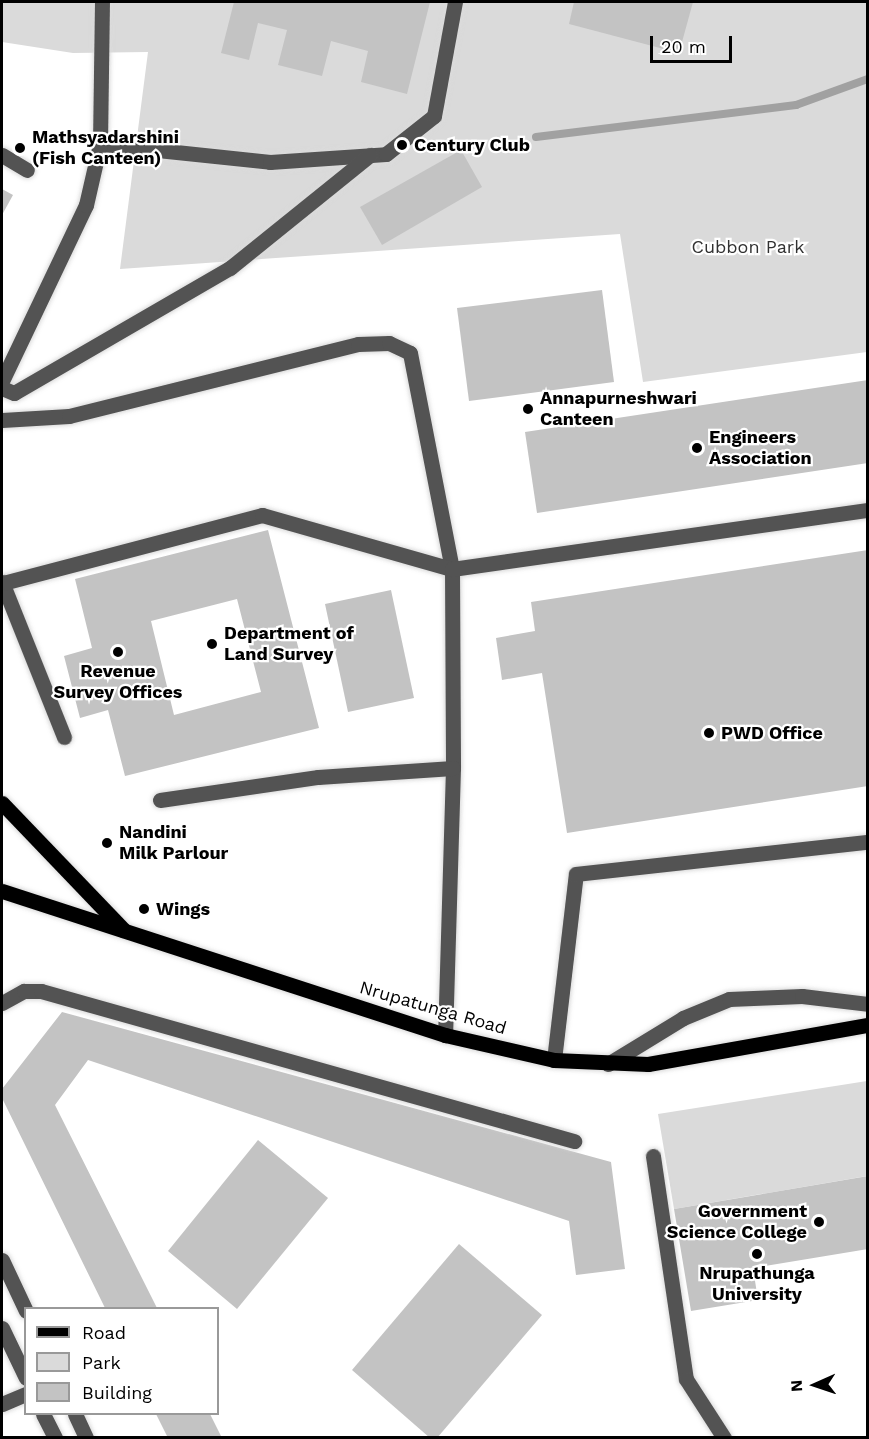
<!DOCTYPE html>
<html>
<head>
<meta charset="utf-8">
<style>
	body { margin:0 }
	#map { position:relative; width:869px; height:1439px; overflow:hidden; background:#fff; font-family:"Work Sans",sans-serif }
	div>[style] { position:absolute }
	.green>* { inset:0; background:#dadada }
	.stream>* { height:8px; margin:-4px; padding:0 4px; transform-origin:4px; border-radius:4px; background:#a1a1a1 }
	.building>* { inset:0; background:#c3c3c3 }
	.roads { filter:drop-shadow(0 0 2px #dbdbdb) drop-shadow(0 0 2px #dbdbdb) }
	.minor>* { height:15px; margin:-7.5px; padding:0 7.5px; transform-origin:7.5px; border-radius:7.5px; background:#535353 }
	.major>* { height:15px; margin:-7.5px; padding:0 7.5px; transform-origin:7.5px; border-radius:7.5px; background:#000 }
	.dots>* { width:16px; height:16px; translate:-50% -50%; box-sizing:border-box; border:3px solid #fff; border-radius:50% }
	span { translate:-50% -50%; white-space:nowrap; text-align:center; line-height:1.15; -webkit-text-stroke:4.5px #fff; paint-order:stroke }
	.poi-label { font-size:18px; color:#000; font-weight:700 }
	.left { translate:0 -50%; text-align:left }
	.right { translate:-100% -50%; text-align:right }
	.park-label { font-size:18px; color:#313131 }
	.street-label { font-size:18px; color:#000 }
	.frame { position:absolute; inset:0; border:3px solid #000; pointer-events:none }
	.legend { position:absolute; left:24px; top:1307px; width:195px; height:108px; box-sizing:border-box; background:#fff; border:2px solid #999; margin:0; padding:8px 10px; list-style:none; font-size:18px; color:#000 }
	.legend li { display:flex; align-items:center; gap:12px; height:30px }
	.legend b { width:30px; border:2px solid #999 }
	.north { position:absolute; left:785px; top:1355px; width:60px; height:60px; -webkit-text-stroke:4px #fff; paint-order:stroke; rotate:267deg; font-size:16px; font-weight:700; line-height:24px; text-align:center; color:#000 }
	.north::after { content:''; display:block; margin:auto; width:21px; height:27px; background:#000; clip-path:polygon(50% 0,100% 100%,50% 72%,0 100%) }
	.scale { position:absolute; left:650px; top:36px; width:82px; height:27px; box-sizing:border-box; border:3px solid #000; border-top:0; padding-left:8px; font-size:18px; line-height:21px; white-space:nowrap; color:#000; -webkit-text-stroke:4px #fff; paint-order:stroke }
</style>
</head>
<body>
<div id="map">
	<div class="green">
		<i style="clip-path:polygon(2px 2px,867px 2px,867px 352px,643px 382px,620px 234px,120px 269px,148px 52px,73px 53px,2px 42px)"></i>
		<i style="clip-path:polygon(867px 1081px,867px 1176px,674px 1209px,658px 1114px)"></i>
	</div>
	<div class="stream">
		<i style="left:536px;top:137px;width:262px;rotate:-7deg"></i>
		<i style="left:796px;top:105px;width:77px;rotate:-19.9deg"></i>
	</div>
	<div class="building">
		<i style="clip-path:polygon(234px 2px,430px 2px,407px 94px,361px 82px,368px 51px,331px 41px,322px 76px,278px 65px,287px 30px,258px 23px,249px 60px,221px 53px)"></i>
		<i style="clip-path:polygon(574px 2px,693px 2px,679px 53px,569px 24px)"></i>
		<i style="clip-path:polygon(461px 150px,482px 187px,382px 245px,360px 207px)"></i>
		<i style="clip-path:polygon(2px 189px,13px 195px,2px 215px)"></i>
		<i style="clip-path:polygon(602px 290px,614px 382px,469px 401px,457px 308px)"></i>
		<i style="clip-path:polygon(868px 380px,868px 463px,537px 513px,525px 432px)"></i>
		<i style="clip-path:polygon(evenodd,268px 530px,319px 728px,125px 776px,108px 710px,80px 718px,64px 656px,92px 648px,75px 579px,268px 530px,237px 599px,261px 692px,174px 715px,151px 621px,237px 599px)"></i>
		<i style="clip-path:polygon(868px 550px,868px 786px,567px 833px,542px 673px,502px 680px,496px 638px,535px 631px,531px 602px)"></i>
		<i style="clip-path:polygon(391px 590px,414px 698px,348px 712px,325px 604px)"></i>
		<i style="clip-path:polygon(62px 1012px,611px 1162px,625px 1269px,576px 1275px,569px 1221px,88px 1060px,55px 1105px,157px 1308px,105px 1308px,2px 1098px,2px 1089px)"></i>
		<i style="clip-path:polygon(258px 1140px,328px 1198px,237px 1309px,168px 1251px)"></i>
		<i style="clip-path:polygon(868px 1176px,868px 1249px,753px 1268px,758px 1300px,691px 1311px,674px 1209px)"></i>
		<i style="clip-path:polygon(459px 1244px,542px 1315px,437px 1438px,430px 1438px,352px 1370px)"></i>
		<i style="clip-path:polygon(156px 1414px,210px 1414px,222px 1438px,168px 1438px)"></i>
	</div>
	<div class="roads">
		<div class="minor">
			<i style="left:100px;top:144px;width:171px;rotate:6deg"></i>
			<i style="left:270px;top:162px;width:116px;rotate:-3.9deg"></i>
			<i style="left:386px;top:154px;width:61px;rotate:-38.4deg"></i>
			<i style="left:434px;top:116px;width:116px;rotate:-79.6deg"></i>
			<i style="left:2px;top:155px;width:29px;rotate:31deg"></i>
			<i style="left:2px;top:381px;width:195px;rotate:-64.5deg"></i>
			<i style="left:86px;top:205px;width:63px;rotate:-77.1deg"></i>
			<i style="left:100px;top:144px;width:142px;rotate:-89.2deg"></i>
			<i style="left:2px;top:388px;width:13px;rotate:23deg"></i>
			<i style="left:14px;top:393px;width:250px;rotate:-30.1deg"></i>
			<i style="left:230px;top:268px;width:180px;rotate:-38.9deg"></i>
			<i style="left:2px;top:420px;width:67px;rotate:-3.4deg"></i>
			<i style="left:69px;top:416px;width:298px;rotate:-14deg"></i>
			<i style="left:358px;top:344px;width:31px;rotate:-2deg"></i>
			<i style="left:389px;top:343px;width:23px;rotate:25deg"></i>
			<i style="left:410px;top:353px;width:220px;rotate:79deg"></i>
			<i style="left:452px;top:569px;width:199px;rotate:89.7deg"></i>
			<i style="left:453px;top:768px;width:267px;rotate:91.7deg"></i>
			<i style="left:2px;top:582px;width:167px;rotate:68.2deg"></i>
			<i style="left:3px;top:583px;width:268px;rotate:-14.7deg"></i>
			<i style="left:262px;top:515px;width:198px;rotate:15.9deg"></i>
			<i style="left:452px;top:569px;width:420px;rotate:-8.1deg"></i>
			<i style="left:160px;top:800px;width:160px;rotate:-8.3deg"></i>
			<i style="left:318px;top:777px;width:135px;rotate:-3.8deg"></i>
			<i style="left:2px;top:1003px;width:25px;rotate:-29deg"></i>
			<i style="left:24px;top:991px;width:17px"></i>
			<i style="left:41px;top:991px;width:554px;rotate:15.72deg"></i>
			<i style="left:554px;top:1060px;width:187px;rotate:-83.3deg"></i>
			<i style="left:576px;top:874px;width:294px;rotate:-6.3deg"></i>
			<i style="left:608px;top:1064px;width:88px;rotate:-31.5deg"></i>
			<i style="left:683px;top:1018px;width:50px;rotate:-22.4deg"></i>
			<i style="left:729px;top:999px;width:73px;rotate:-2.4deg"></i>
			<i style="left:802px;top:996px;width:66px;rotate:6.9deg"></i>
			<i style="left:653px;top:1156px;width:225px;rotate:81.6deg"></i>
			<i style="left:686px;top:1379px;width:70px;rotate:57.2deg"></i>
			<i style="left:2px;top:1260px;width:56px;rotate:64.8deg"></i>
			<i style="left:2px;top:1328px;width:55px;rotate:64.4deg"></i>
			<i style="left:2px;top:1404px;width:26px;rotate:-23deg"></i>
			<i style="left:43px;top:1414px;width:27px;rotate:63deg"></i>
			<i style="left:75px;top:1414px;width:26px;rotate:65deg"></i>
		</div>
		<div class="major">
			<i style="left:2px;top:803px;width:176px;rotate:46.2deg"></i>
			<i style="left:2px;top:891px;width:466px;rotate:18deg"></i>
			<i style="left:445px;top:1035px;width:112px;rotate:12.9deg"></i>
			<i style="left:554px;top:1060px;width:94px;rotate:2.4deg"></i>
			<i style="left:648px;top:1064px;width:223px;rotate:-10.1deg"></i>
		</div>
	</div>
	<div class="dots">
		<i style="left:402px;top:145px;background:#000"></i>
		<i style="left:20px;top:148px;background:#000"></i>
		<i style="left:528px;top:409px;background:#000"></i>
		<i style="left:697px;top:448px;background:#000"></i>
		<i style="left:212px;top:644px;background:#000"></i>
		<i style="left:118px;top:652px;background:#000"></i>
		<i style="left:709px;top:733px;background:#000"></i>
		<i style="left:107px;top:843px;background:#000"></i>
		<i style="left:144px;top:909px;background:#000"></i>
		<i style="left:819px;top:1222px;background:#000"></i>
		<i style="left:757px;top:1254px;background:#000"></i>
	</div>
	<div class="poi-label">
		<span class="left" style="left:32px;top:148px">Mathsyadarshini<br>(Fish Canteen)</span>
		<span class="left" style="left:414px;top:145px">Century Club</span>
		<span class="left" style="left:540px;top:409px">Annapurneshwari<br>Canteen</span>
		<span class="left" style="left:709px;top:448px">Engineers<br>Association</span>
		<span class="left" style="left:224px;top:644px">Department of<br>Land Survey</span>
		<span style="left:118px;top:682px">Revenue<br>Survey Offices</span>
		<span class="left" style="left:721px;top:733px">PWD Office</span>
		<span class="left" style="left:119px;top:843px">Nandini<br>Milk Parlour</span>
		<span class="left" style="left:156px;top:909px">Wings</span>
		<span class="right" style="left:807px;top:1222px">Government<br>Science College</span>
		<span style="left:757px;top:1284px">Nrupathunga<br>University</span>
	</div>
	<div class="park-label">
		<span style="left:748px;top:247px">Cubbon Park</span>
	</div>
	<div class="street-label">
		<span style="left:433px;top:1008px;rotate:16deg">Nrupatunga Road</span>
	</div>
	<div class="frame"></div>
	<ul class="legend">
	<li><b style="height:8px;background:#000"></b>Road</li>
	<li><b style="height:16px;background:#dadada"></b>Park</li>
	<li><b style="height:16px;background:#c3c3c3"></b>Building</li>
	</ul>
	<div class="north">N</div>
	<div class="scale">20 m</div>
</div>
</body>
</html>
